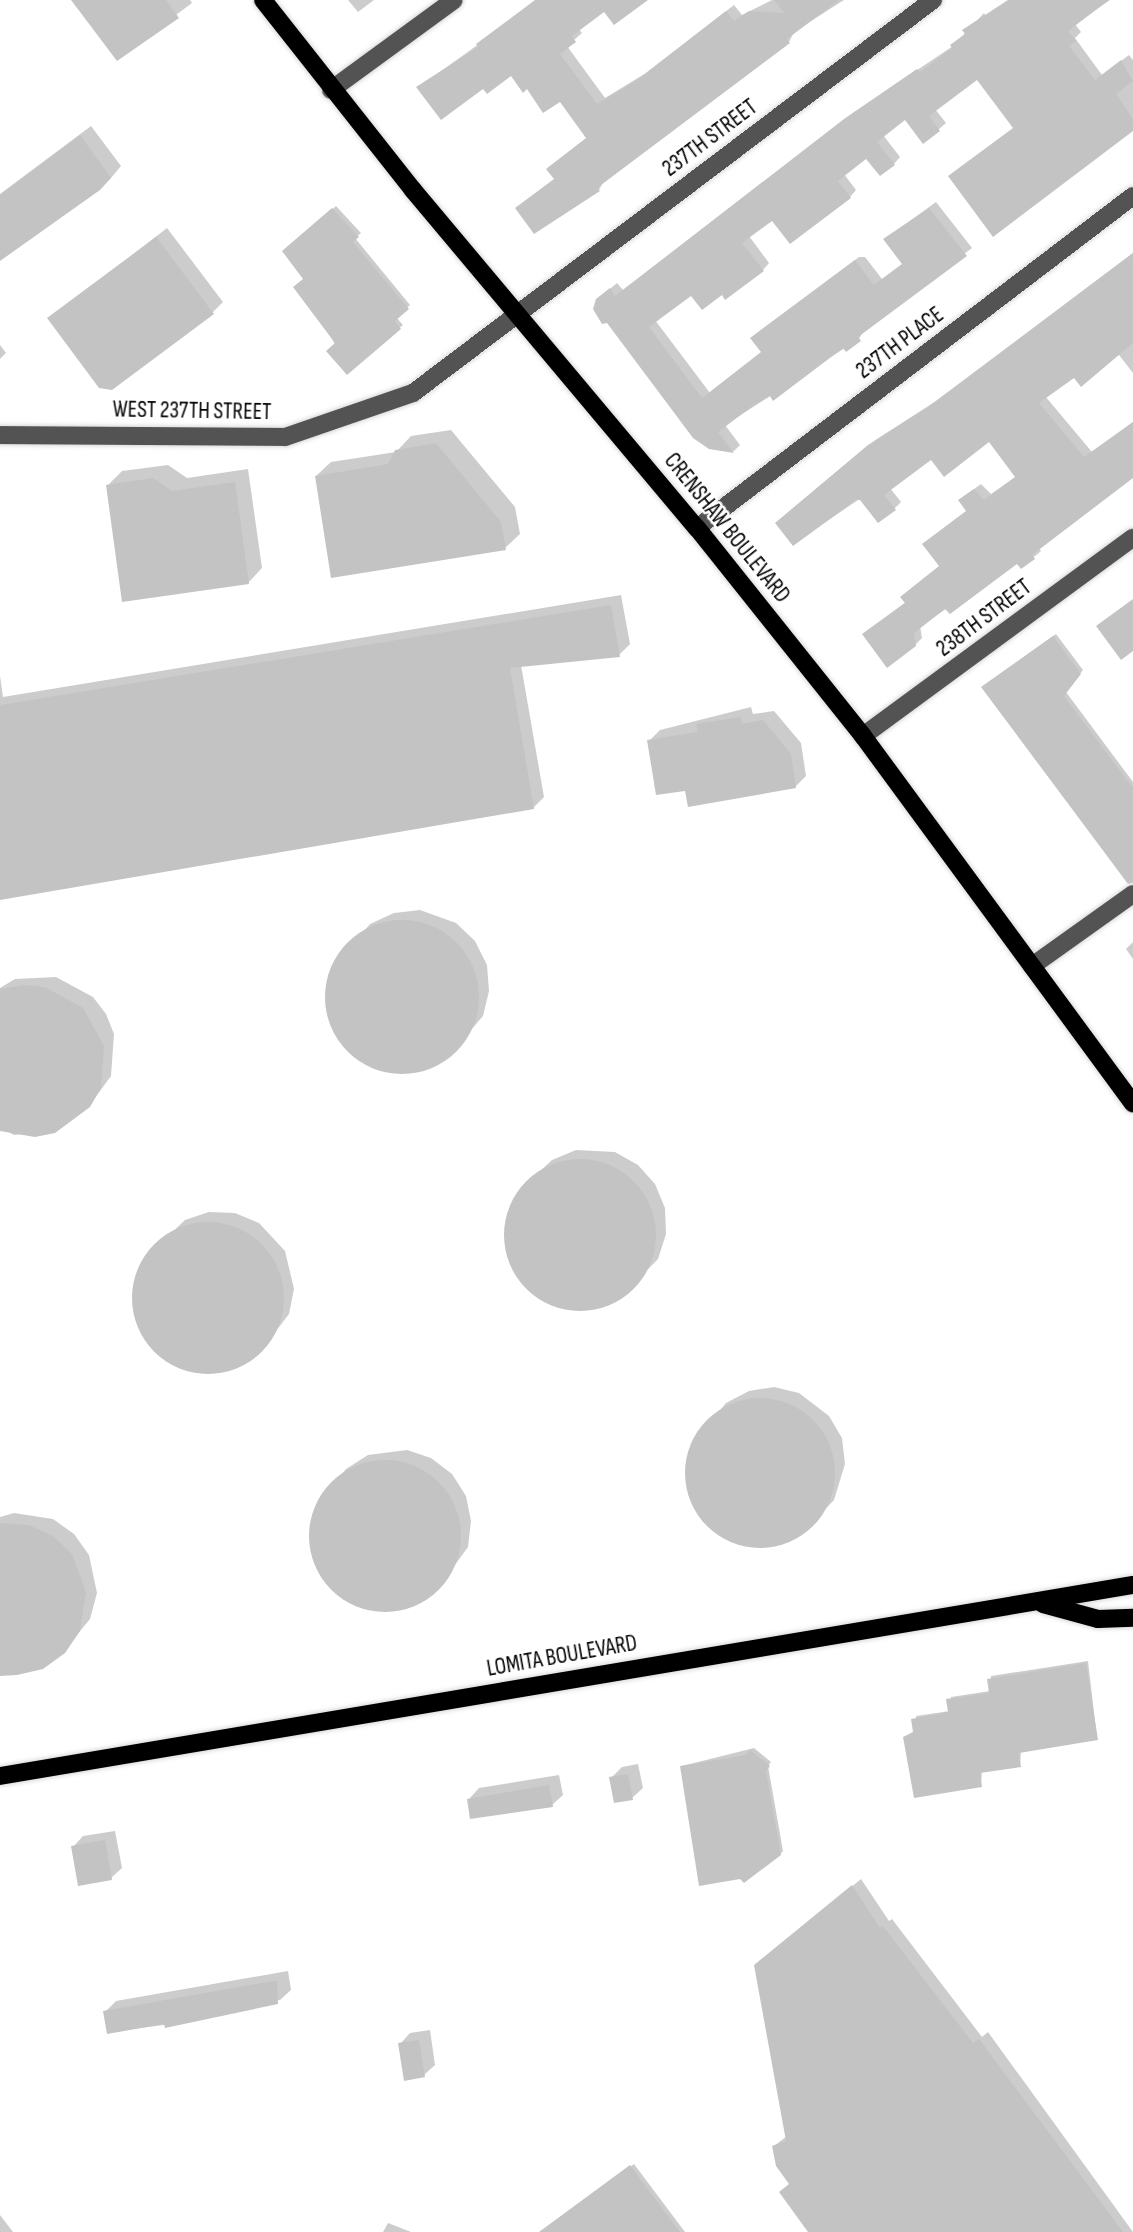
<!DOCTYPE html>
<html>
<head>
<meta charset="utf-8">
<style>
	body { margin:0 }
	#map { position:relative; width:1133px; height:2232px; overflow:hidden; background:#fff; font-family:"Sofia Sans Condensed",sans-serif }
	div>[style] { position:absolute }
	.shadow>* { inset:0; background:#0003 }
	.building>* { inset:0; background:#c3c3c3 }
	.round { border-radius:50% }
	.roads { filter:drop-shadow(0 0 2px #dbdbdb) drop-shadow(0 0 2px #dbdbdb) }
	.minor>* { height:18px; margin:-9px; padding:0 9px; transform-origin:9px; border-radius:9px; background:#535353 }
	.major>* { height:18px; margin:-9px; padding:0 9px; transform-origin:9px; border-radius:9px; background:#000 }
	span { translate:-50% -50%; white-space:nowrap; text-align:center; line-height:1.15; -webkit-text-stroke:5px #fff; paint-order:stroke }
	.street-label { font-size:23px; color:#000 }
</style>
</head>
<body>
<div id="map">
	<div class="shadow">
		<i style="clip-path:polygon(73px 0,190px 0,192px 3px,117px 59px)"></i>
		<i style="clip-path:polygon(348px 0,374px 0,358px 12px)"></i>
		<i style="clip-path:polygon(540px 0,644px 0,605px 10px,579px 29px,582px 33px,567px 46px,605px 98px,646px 73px,734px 5px,742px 15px,772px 0,844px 0,794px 32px,789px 42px,604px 181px,599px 190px,556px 178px,588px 138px,561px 100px,528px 87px,511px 74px,483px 86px,419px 87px)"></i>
		<i style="clip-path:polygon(1009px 0,1110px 0,1075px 24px,1081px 32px,1075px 38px,1102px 75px,1129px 55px,1133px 60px,1133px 129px,1014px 127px,977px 78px,935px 109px,946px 123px,924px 142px,906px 118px,883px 135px,900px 157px,894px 164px,867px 157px,844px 174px,856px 190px,850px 197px,772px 218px,749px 236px,769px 263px,763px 270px,722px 293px,691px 293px,655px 320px,710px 393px,763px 352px,760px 331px,859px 257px,865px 257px,882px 279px,904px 263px,885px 239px,936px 202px,972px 248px,864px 330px,859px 339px,725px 425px,740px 445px,734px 451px,709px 448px,605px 293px,617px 283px,623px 290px,853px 113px,953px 46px,984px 13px,986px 16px)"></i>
		<i style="clip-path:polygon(91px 126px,121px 166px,111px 178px,0 248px,0 194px)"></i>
		<i style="clip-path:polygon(336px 206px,361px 233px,355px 238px,410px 305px,396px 317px,403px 325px,347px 372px,305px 278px,284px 252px)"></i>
		<i style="clip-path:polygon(167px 228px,223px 302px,212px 313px,50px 319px)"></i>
		<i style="clip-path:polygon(1133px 253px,1133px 373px,1119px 355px,1074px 375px,1045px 396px,1092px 452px,1133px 422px,1133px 476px,1039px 548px,1041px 551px,1022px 567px,1017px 562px,920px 626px,922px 638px,915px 645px,871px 628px,906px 602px,941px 566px,967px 510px,967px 494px,981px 484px,991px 494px,1017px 476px,989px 439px,932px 458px,890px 488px,901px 502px,894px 509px,861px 498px,793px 544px,784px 516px,877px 439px,936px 401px)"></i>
		<i style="clip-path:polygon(0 345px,6px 353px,0 359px)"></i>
		<i style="clip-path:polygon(451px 430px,515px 507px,520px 534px,505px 548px,316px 476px,331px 462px,396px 452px,411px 436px)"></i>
		<i style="clip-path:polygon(168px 465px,187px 478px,248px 469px,262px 568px,248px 583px,108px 485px,122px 471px)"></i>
		<i style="clip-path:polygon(621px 595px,630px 644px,619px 655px,521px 665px,544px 797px,533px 808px,0 898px,0 676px,3px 697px)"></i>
		<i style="clip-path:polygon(1056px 634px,1083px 670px,1066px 692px,1133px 782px,1133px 866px,986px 684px)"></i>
		<i style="clip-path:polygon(751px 707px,753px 714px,774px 711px,801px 743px,806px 776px,795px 787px,686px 789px,649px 741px,660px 730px)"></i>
		<i style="clip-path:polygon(420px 910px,456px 923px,475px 941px,487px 965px,489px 991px,483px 1016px,447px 1058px,423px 1069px,397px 1072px,360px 1059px,342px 1041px,330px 1018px,327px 992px,334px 966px,370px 924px,394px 913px)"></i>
		<i style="clip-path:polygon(1133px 942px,1133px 959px,1126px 949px)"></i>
		<i style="clip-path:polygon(56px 977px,93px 997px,106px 1014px,114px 1034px,111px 1076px,89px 1106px,55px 1131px,14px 1135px,0 1127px,0 988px,15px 979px)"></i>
		<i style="clip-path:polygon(576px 1150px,615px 1152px,638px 1165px,655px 1184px,665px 1208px,666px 1234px,658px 1259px,619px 1299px,595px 1308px,569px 1309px,534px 1294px,516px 1275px,507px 1251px,506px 1225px,521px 1189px,552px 1160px)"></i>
		<i style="clip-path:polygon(209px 1212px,235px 1213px,259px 1223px,285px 1251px,294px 1289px,289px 1314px,263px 1348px,243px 1364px,205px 1372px,180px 1367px,158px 1353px,142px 1333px,134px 1308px,135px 1282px,145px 1258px,185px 1220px)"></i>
		<i style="clip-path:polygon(774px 1387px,799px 1393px,829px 1416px,842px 1438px,845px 1464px,834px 1500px,805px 1531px,783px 1543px,757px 1547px,732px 1541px,701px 1518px,689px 1496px,686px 1470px,691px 1445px,726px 1403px,749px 1391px)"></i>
		<i style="clip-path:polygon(407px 1450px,431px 1458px,452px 1474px,466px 1496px,471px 1521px,468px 1547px,436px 1591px,414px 1605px,375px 1610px,350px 1602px,330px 1586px,316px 1564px,310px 1539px,314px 1513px,346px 1469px,368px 1455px)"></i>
		<i style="clip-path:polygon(14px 1513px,53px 1519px,74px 1534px,89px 1555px,97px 1593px,90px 1619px,63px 1652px,0 1673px,0 1517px)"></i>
		<i style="clip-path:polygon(1088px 1661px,1097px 1738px,1021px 1751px,1020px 1765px,982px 1771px,981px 1785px,905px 1737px,915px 1731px,916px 1716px,950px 1711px,951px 1697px,990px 1691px,991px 1676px)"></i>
		<i style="clip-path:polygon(754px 1748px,771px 1762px,768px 1766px,783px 1851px,780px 1854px,682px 1766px)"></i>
		<i style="clip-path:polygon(638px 1764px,643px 1788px,632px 1798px,611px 1778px,622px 1767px)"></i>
		<i style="clip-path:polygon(559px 1775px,563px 1795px,552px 1805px,469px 1799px,479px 1788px)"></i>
		<i style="clip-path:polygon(115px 1831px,122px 1868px,111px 1878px,73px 1847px,83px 1836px)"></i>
		<i style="clip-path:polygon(861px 1879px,889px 1921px,892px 1919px,982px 2037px,988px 2032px,1133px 2232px,811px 2232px,774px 2146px,787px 2136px,756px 1965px)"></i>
		<i style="clip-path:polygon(288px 1971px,291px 1990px,280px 2000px,200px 2016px,195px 2021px,109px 2032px,105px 2012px,116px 2001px)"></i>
		<i style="clip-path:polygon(430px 2030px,435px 2065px,424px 2075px,400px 2044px,410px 2033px)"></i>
		<i style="clip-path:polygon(634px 2164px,685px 2232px,541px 2232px)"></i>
		<i style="clip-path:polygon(0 2215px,13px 2232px,0 2232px)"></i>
		<i style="clip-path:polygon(388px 2223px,411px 2232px,383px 2232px)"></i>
	</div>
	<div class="building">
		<i style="clip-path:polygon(71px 0,166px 0,179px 18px,117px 61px)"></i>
		<i style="clip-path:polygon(535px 0,648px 0,614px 25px,604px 12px,572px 36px,576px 42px,560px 54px,597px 104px,637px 80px,726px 11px,734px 21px,749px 11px,784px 13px,774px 0,839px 0,787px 39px,790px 43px,597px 188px,600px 191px,534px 234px,515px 208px,554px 179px,546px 169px,586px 138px,560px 102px,543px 113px,527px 89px,523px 93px,511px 76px,487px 94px,483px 89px,441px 120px,416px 87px,478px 47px,476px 44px)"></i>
		<i style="clip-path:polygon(1008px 0,1109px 0,1068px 31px,1076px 41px,1069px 46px,1095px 80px,1121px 60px,1133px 81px,1116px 94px,1133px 119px,1133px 131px,993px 237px,948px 176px,1013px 128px,977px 80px,929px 116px,940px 131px,923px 144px,905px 120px,877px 142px,895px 165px,880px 176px,866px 159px,838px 181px,851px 198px,790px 244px,772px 221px,742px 243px,764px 271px,725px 300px,722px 295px,702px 310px,691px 296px,649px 327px,702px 398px,761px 352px,750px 338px,855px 260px,874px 285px,902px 264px,883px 239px,929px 208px,967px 256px,858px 337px,861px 341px,846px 352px,843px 348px,773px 401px,770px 396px,754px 405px,718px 432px,734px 453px,709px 449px,693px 438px,607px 323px,602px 324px,593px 309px,596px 299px,610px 288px,615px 296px,844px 119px,917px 69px,920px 72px,952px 48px,950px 45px,965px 34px,962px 30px)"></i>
		<i style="clip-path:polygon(80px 135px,111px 178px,100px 190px,0 261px,0 195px)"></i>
		<i style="clip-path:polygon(332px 208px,359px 237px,353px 242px,409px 309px,395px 321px,401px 329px,347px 375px,326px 351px,335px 343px,293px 287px,303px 279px,282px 251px)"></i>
		<i style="clip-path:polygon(156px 237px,214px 314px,112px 390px,99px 388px,47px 318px)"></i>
		<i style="clip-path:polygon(1133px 253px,1133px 343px,1081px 387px,1074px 378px,1039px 403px,1084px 457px,1133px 422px,1133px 478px,1032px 555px,1035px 559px,1021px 569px,1017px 564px,950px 614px,945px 609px,914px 633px,916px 646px,887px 668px,862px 634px,905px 603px,900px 597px,939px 566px,922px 544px,966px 511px,958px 500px,974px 489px,984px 500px,1015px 477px,989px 442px,944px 477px,931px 460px,884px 495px,896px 510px,878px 523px,860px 500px,856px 500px,793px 546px,775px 523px,868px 445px,928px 407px)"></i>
		<i style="clip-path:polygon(436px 443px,501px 522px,506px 550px,331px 578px,315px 476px,388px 464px,395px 450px)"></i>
		<i style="clip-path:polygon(153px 478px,172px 491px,235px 482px,249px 584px,122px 602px,106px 485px)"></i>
		<i style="clip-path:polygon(1133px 599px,1133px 651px,1121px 660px,1096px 626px)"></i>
		<i style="clip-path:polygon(611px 605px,620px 657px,510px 668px,534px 809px,0 900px,0 705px)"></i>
		<i style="clip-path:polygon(1053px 636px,1081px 674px,1064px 696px,1133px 788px,1133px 883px,1128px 884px,981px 687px)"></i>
		<i style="clip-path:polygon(741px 717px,742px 724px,763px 720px,791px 754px,796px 788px,688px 807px,685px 791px,656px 795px,647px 740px,698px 732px,696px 724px)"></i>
		<i class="round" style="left:325px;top:920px;width:154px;height:154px"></i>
		<i style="clip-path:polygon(24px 985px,45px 987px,83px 1008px,104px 1046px,101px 1088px,90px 1107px,55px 1133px,35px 1137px,0 1131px,0 989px)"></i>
		<i class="round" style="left:504px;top:1159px;width:152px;height:152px"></i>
		<i class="round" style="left:132px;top:1222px;width:152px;height:152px"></i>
		<i class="round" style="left:685px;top:1398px;width:150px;height:150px"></i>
		<i class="round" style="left:309px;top:1460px;width:152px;height:152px"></i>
		<i style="clip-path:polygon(0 1523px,29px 1525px,53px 1536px,72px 1554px,86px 1592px,80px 1631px,65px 1653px,43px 1669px,17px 1675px,0 1676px)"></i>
		<i style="clip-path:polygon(1086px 1663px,1098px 1740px,1019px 1753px,1021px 1767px,980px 1773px,982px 1787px,914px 1798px,903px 1737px,913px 1732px,911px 1719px,948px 1712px,946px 1699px,989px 1693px,987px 1679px)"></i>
		<i style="clip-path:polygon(750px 1750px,770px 1766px,766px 1771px,781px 1855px,744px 1883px,740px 1879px,699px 1886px,680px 1766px,746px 1755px)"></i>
		<i style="clip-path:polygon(628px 1774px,633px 1800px,614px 1803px,609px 1777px)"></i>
		<i style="clip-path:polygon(549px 1785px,553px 1807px,470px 1819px,467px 1799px)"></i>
		<i style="clip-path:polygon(105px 1840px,112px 1880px,78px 1886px,71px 1846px)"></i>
		<i style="clip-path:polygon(852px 1885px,880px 1928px,883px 1926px,973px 2043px,979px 2039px,1123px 2232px,808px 2232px,779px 2192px,789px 2184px,776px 2166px,772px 2146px,786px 2141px,754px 1965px)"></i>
		<i style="clip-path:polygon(273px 1981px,277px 1981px,278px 2004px,165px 2028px,164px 2024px,107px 2034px,103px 2011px)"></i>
		<i style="clip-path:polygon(419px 2040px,425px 2077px,404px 2081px,398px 2043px)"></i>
		<i style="clip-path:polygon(630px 2165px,680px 2232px,539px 2232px)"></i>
	</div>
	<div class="roads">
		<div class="minor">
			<i style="left:331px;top:90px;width:152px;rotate:-36.2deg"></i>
			<i style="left:0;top:435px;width:285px;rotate:0.4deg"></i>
			<i style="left:285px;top:437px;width:135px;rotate:-19deg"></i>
			<i style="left:413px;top:393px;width:652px;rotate:-37.08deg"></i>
			<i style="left:697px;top:528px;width:548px;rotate:-37.29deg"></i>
			<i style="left:863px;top:736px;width:335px;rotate:-36.3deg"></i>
			<i style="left:1032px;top:966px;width:124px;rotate:-35.5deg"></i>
		</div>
		<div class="major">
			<i style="left:263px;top:0;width:242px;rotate:51.7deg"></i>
			<i style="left:413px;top:190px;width:441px;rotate:50deg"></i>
			<i style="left:697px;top:528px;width:266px;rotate:51.4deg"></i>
			<i style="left:863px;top:736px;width:456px;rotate:53.7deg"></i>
			<i style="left:1043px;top:1604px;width:57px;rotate:15.3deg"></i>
			<i style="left:1098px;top:1619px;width:35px;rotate:-2deg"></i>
			<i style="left:0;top:1776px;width:1149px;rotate:-9.57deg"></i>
		</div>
	</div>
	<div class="street-label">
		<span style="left:710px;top:138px;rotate:-37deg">237TH STREET</span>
		<span style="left:900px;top:343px;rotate:-37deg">237TH PLACE</span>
		<span style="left:192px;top:411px;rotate:1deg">WEST 237TH STREET</span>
		<span style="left:727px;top:528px;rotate:51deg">CRENSHAW BOULEVARD</span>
		<span style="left:984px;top:618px;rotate:-37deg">238TH STREET</span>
		<span style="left:562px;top:1656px;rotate:-10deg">LOMITA BOULEVARD</span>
	</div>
</div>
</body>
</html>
